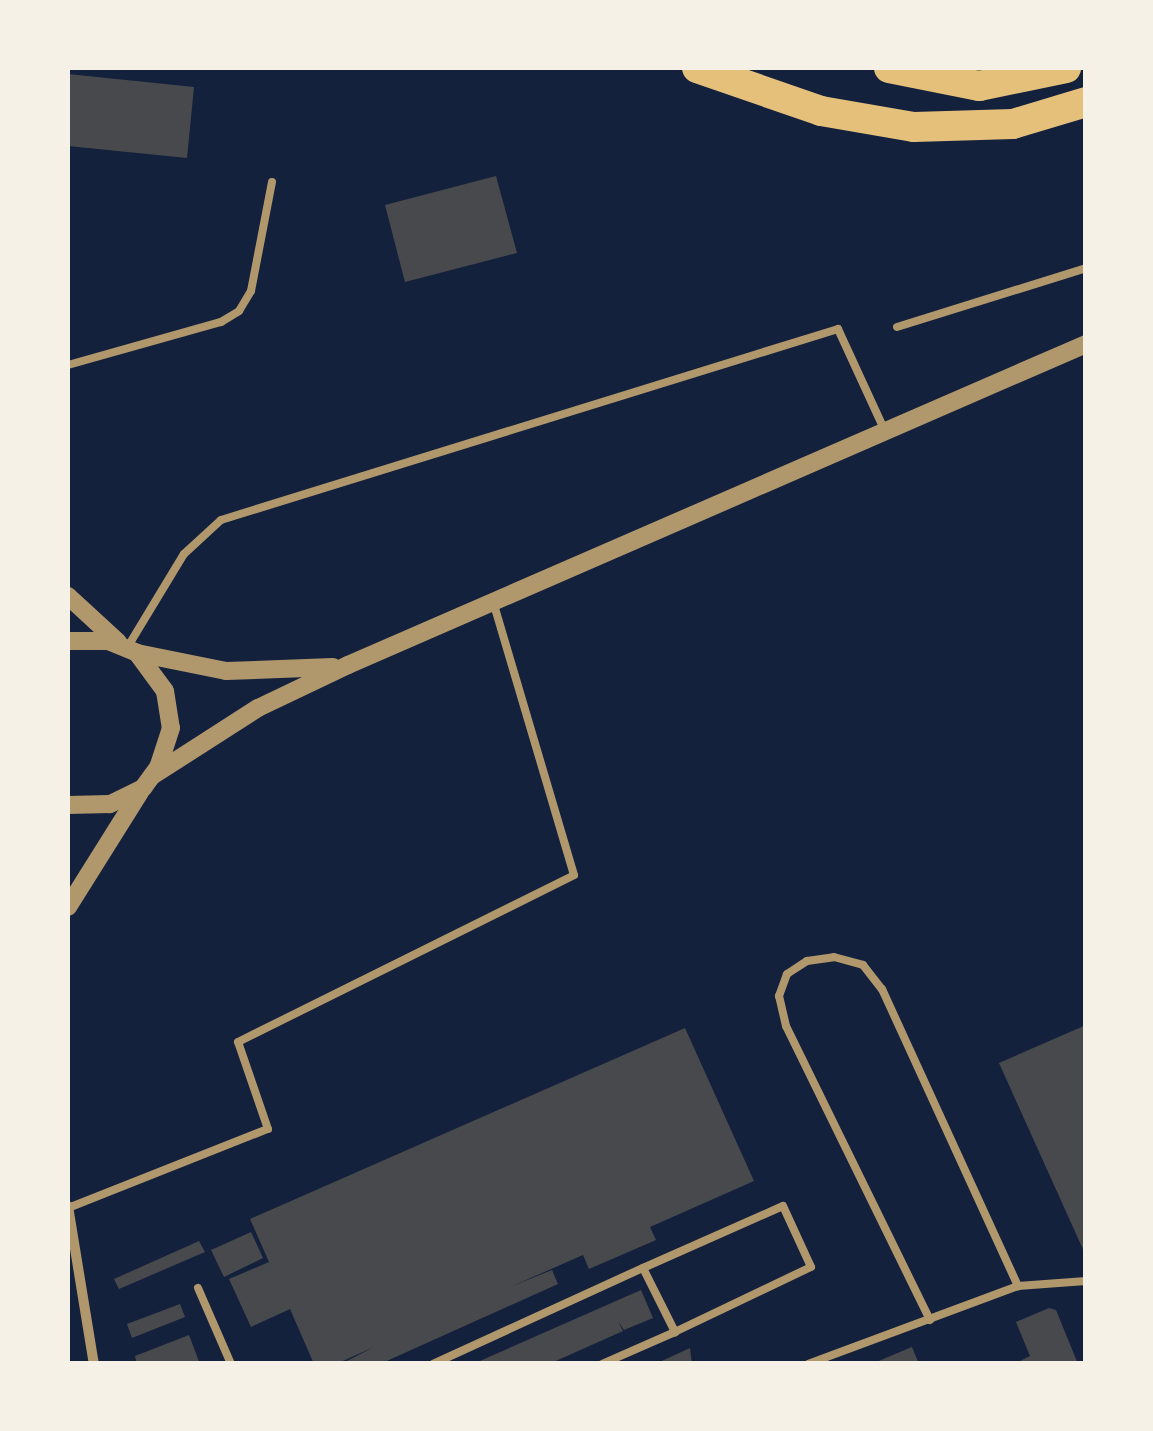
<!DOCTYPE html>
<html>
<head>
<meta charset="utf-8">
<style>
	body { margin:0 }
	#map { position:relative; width:1153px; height:1431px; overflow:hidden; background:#14213d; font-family:"Asap Condensed",sans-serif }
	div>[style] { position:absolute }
	.building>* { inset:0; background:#48494c }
	.service>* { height:8px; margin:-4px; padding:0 4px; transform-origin:4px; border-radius:4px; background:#b1986c }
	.minor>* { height:10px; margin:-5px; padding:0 5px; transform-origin:5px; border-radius:5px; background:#b1986c }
	.tertiary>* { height:18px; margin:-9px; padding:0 9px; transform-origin:9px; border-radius:9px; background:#b1986c }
	.motorway>* { height:30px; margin:-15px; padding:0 15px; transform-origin:15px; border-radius:15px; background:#e5c07b }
	span { translate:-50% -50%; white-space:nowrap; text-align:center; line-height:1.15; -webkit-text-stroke:10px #f6f1e7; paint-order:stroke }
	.frame { position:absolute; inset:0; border:70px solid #f6f1e7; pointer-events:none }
</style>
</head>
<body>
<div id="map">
	<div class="building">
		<i style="clip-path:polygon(68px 74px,194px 87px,187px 158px,68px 146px)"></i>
		<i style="clip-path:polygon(496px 176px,517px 253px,405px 282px,385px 205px)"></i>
		<i style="clip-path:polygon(1086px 1025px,1086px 1256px,999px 1063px)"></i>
		<i style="clip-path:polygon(685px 1028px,754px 1181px,650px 1227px,656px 1240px,589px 1269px,583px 1255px,510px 1287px,552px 1270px,558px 1284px,380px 1364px,341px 1364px,374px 1347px,336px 1364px,314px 1364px,290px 1309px,251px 1327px,229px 1279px,269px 1262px,250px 1219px)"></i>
		<i style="clip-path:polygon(251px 1232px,263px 1258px,224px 1277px,211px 1250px)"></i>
		<i style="clip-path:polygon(199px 1241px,205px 1252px,119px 1289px,114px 1279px)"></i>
		<i style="clip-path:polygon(641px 1290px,653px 1318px,624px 1330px,618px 1321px,623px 1331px,549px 1364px,473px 1364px)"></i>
		<i style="clip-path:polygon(180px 1304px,185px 1317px,132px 1338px,127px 1324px)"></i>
		<i style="clip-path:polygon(1049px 1308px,1056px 1310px,1078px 1364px,1014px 1364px,1030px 1356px,1016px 1322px)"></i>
		<i style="clip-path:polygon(189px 1335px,200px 1364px,137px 1364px,135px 1356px)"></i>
		<i style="clip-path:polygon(912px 1347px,919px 1364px,872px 1364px,888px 1357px)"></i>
		<i style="clip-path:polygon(690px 1348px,692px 1364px,655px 1364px)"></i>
	</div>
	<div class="service">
		<i style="left:897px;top:327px;width:198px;rotate:-17.3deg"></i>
		<i style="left:68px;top:365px;width:159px;rotate:-15.7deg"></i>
		<i style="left:221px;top:322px;width:21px;rotate:-31deg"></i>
		<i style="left:239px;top:311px;width:23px;rotate:-59deg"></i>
		<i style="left:251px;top:291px;width:111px;rotate:-79.1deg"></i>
		<i style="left:127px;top:648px;width:110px;rotate:-58.8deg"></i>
		<i style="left:184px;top:554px;width:50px;rotate:-42.6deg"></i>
		<i style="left:221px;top:520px;width:646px;rotate:-17.2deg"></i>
		<i style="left:838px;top:329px;width:112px;rotate:65.3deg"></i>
		<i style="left:68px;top:1208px;width:215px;rotate:-21.6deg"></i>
		<i style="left:268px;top:1129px;width:92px;rotate:-109deg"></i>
		<i style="left:238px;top:1042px;width:375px;rotate:-26.4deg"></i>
		<i style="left:574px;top:875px;width:285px;rotate:-106.5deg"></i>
		<i style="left:643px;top:1268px;width:153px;rotate:-23.9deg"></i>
		<i style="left:783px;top:1206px;width:67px;rotate:65.3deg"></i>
		<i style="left:811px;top:1267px;width:151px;rotate:154.5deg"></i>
		<i style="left:198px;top:1288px;width:83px;rotate:66.5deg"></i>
		<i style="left:930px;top:1320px;width:327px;rotate:-116.1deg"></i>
		<i style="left:786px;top:1026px;width:31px;rotate:-103deg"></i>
		<i style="left:779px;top:996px;width:23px;rotate:-70deg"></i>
		<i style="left:787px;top:974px;width:24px;rotate:-33deg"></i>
		<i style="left:807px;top:961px;width:27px;rotate:-8deg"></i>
		<i style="left:834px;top:957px;width:30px;rotate:15deg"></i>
		<i style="left:863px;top:965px;width:31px;rotate:52deg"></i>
		<i style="left:882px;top:989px;width:327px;rotate:65.4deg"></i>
		<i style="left:433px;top:1364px;width:231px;rotate:-24.6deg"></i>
		<i style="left:643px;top:1268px;width:72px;rotate:63.4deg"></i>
		<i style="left:675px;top:1332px;width:80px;rotate:156.3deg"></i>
		<i style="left:808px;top:1364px;width:224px;rotate:-20.4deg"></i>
		<i style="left:1018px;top:1286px;width:68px;rotate:-4.2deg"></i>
	</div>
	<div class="minor">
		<i style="left:68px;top:1206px;width:160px;rotate:80.7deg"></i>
	</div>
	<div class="tertiary">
		<i style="left:68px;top:596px;width:68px;rotate:42.6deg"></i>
		<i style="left:68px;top:641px;width:40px"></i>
		<i style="left:108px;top:641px;width:31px;rotate:22deg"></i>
		<i style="left:137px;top:653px;width:47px;rotate:53.6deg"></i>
		<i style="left:165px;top:691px;width:37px;rotate:81deg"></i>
		<i style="left:171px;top:728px;width:40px;rotate:108deg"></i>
		<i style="left:159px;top:766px;width:27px;rotate:126deg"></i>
		<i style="left:143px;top:788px;width:37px;rotate:154deg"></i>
		<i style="left:110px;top:804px;width:42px;rotate:178.6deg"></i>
		<i style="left:137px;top:653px;width:91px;rotate:11.4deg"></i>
		<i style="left:226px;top:671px;width:107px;rotate:-2.1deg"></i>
		<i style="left:152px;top:776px;width:126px;rotate:-32.7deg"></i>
		<i style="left:258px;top:708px;width:100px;rotate:-25.5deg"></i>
		<i style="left:348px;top:665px;width:805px;rotate:-23.51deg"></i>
		<i style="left:68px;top:907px;width:136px;rotate:-57.9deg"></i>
	</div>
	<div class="motorway">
		<i style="left:697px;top:68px;width:131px;rotate:19.1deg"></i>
		<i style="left:821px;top:111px;width:94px;rotate:9.8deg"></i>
		<i style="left:914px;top:127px;width:99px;rotate:-1.7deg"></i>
		<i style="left:1013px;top:124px;width:76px;rotate:-16.8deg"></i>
		<i style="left:889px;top:68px;width:92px;rotate:11.3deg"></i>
		<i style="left:979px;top:86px;width:89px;rotate:-11.7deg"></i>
	</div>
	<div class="frame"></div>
</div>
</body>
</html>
